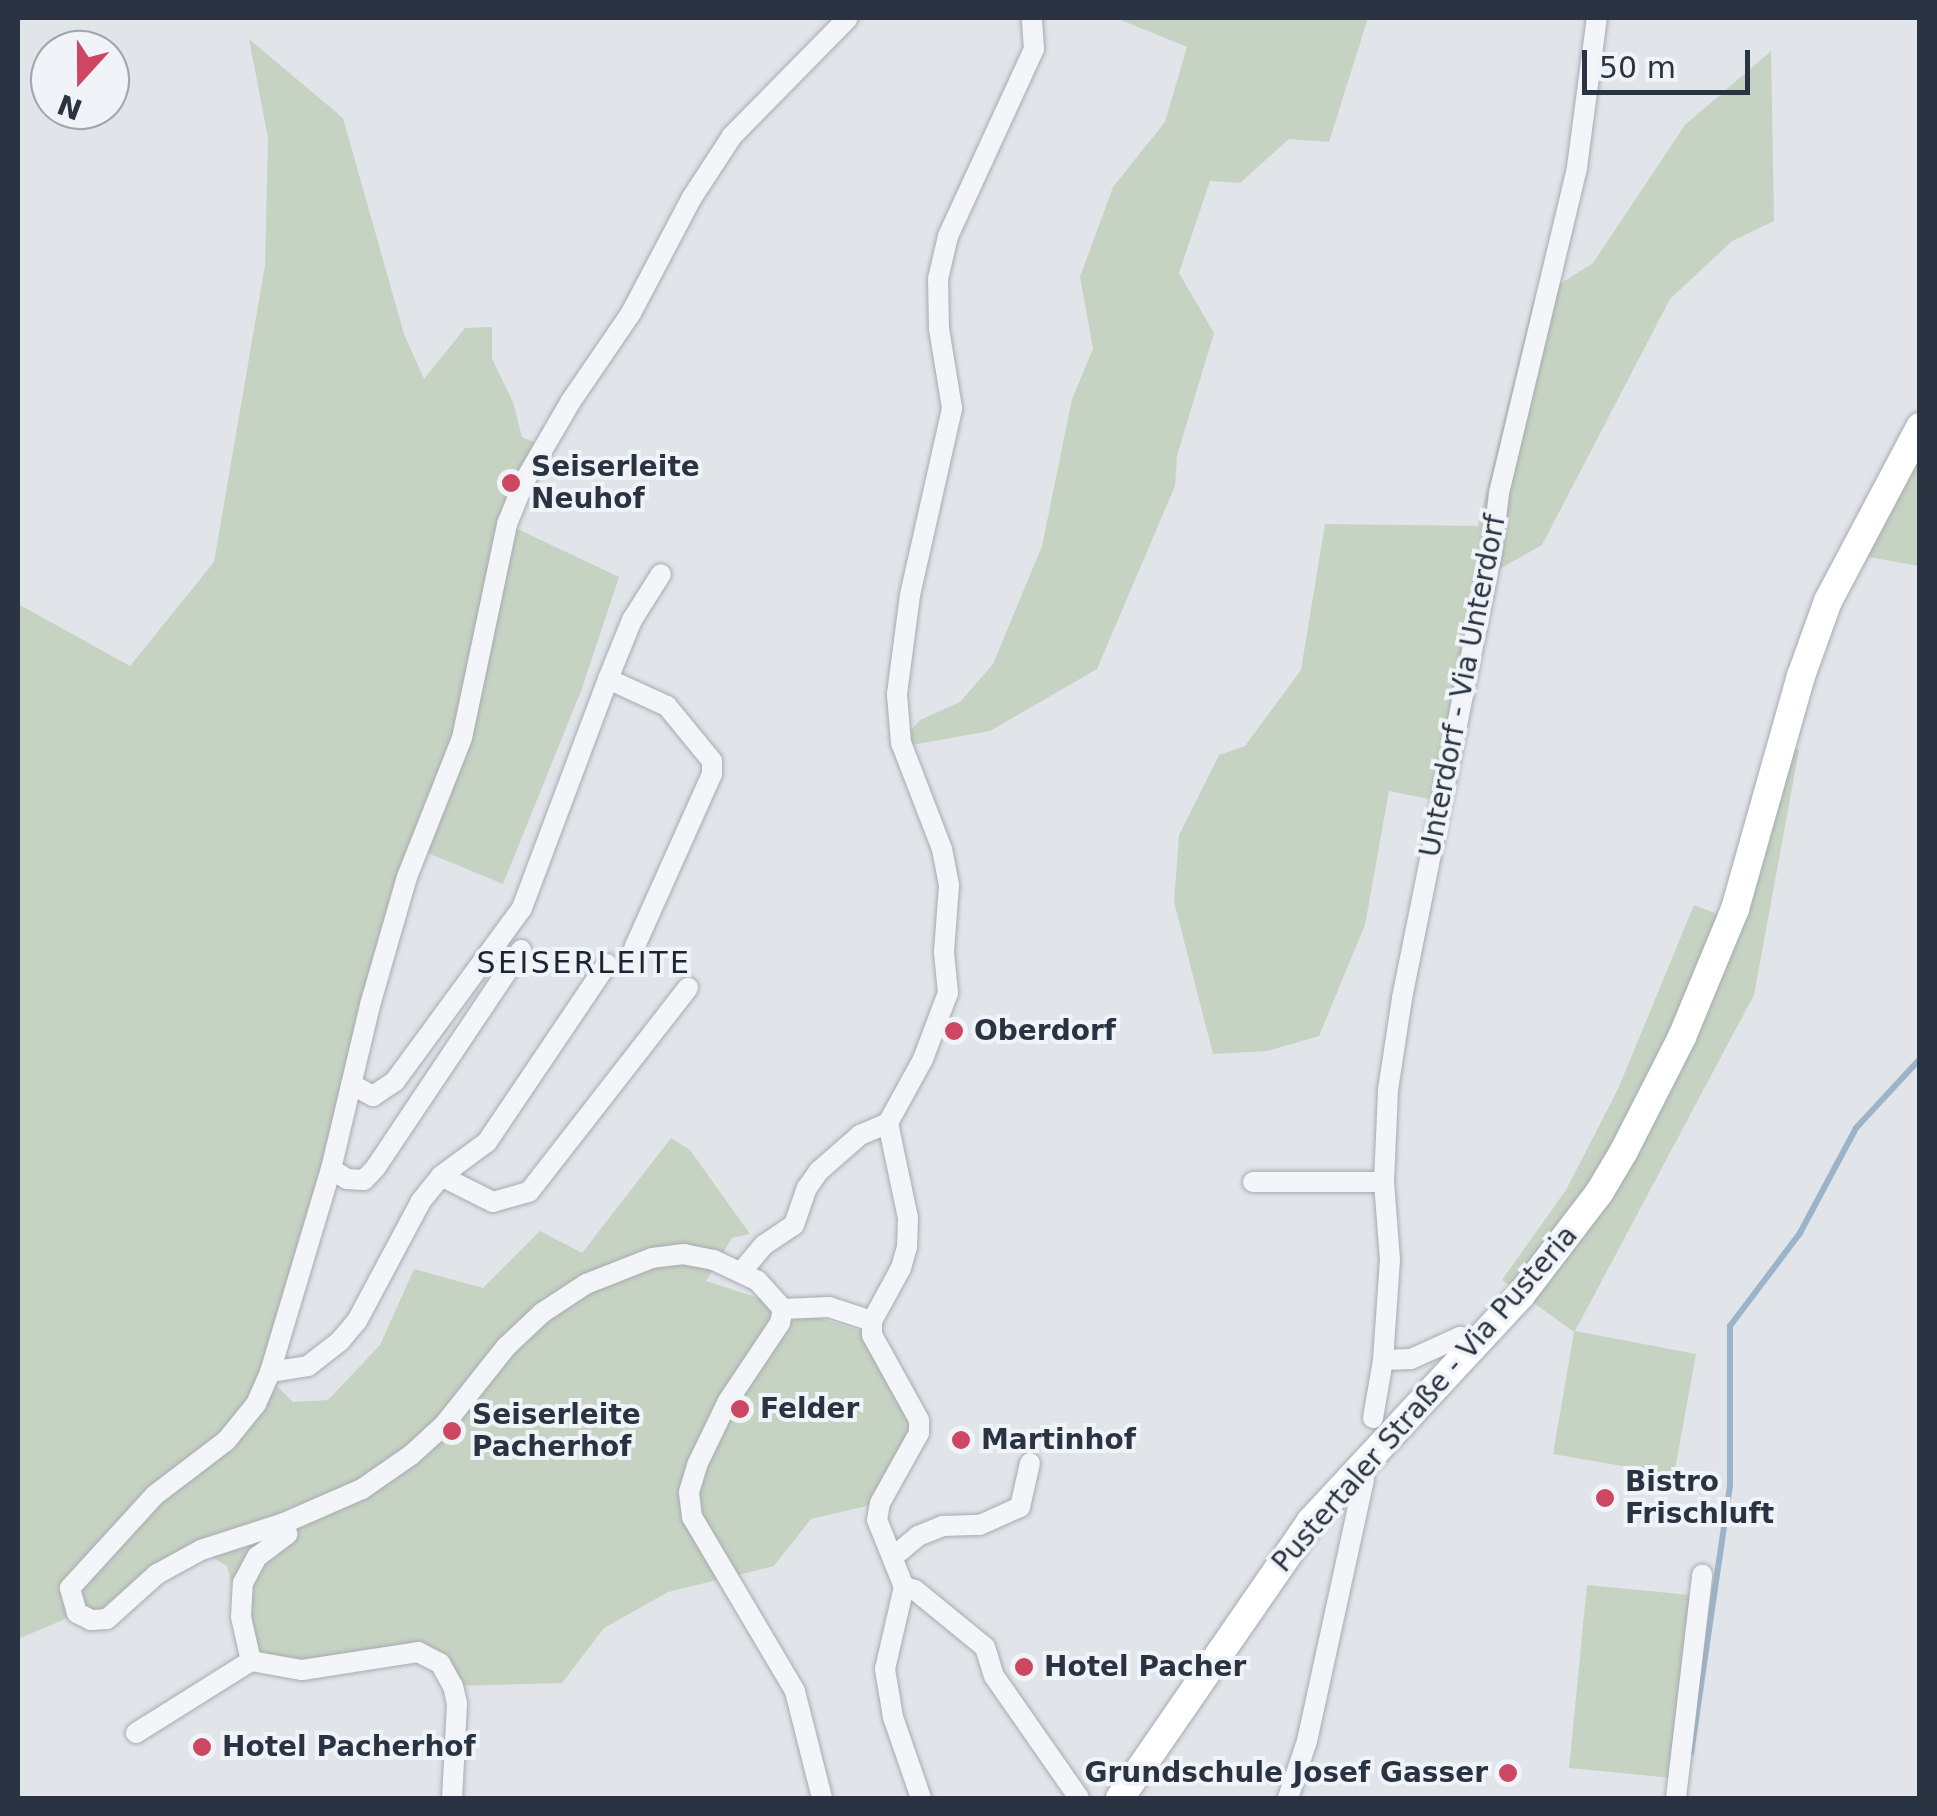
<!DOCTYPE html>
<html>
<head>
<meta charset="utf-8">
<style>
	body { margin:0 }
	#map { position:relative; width:1937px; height:1816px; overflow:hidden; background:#e1e4e9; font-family:"DejaVu Sans",sans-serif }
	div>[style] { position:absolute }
	.green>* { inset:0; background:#c7d3c2 }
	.stream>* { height:6px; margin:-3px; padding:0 3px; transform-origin:3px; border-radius:3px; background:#9cb4c9 }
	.roads { filter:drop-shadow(0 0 2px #a6abb3) drop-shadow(0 0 2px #a6abb3) }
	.street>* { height:20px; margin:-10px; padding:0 10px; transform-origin:10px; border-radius:10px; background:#f3f5f8 }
	.secondary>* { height:28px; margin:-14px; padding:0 14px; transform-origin:14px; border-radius:14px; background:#fff }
	.dots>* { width:28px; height:28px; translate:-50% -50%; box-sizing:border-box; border:5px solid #f0f3f7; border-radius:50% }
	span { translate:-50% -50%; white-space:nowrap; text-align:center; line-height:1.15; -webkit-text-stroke:8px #f0f3f7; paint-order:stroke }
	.poi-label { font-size:28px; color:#293341; font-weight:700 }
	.left { translate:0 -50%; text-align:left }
	.right { translate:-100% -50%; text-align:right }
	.street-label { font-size:28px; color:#293341 }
	.neighbourhood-label { font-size:30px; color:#1b2432; letter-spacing:2.5px }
	.frame { position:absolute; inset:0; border:20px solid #293341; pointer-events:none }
	.north { position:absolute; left:30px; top:30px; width:100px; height:100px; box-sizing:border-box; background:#f0f3f7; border:2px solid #a0a6ae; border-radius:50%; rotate:201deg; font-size:28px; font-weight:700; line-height:40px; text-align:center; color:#293341 }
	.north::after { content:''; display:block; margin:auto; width:35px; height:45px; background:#cd4762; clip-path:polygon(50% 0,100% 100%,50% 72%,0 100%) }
	.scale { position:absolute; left:1582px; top:50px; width:168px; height:45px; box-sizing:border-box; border:5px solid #293341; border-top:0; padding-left:12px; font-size:30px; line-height:35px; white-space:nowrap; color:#293341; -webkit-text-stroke:8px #f0f3f7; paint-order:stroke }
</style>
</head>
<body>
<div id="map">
	<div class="green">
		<i style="clip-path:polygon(1116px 18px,1368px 18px,1329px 142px,1289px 139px,1240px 183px,1210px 181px,1179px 273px,1214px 333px,1177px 456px,1175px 486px,1097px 669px,990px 731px,895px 748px,920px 720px,960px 702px,993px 664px,1042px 546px,1072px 399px,1093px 349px,1080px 277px,1113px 187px,1165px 122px,1187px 47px)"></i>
		<i style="clip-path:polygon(249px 39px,343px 118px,404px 334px,424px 379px,465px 328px,492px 327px,492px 359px,513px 402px,522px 437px,543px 446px,507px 524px,619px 577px,581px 691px,503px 884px,418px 849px,261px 1370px,293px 1402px,328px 1400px,380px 1345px,414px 1269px,483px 1288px,540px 1231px,582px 1253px,671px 1138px,690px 1150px,750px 1234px,732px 1238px,706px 1281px,872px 1335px,919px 1420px,880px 1503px,811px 1519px,774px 1566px,668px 1592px,604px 1628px,562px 1683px,453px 1686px,418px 1653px,302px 1670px,251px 1661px,227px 1566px,201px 1550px,118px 1611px,77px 1614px,18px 1639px,18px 604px,130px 666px,214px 562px,265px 265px,268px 138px)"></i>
		<i style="clip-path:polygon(1771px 51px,1774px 221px,1732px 241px,1670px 299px,1542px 545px,1496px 571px,1449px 803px,1389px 791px,1365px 925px,1319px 1036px,1267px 1051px,1213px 1054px,1174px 902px,1179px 835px,1219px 755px,1245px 746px,1301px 670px,1325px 524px,1478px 526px,1533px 301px,1593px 263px,1685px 125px)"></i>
		<i style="clip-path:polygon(1919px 444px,1919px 566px,1863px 556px)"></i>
		<i style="clip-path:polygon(1791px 748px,1799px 750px,1754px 995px,1575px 1331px,1696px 1354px,1674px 1475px,1553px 1454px,1574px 1332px,1502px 1280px,1566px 1190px,1618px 1089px,1694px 905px,1741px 923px)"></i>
		<i style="clip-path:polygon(1587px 1585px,1690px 1595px,1672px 1778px,1569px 1768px)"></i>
	</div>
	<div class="stream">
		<i style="left:1691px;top:1753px;width:271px;rotate:-81.7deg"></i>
		<i style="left:1730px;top:1485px;width:159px;rotate:-90deg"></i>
		<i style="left:1730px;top:1326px;width:116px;rotate:-53deg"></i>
		<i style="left:1800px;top:1233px;width:119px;rotate:-61.9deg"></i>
		<i style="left:1856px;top:1128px;width:94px;rotate:-47.2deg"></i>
	</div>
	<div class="roads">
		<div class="street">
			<i style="left:608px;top:679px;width:64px;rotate:-67.9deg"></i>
			<i style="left:632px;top:620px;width:54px;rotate:-57.8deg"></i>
			<i style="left:607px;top:964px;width:215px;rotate:124deg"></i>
			<i style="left:487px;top:1142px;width:57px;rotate:143.5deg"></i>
			<i style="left:441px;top:1176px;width:58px;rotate:26.6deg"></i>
			<i style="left:493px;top:1202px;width:37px;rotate:-16deg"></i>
			<i style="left:529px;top:1192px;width:259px;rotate:-52.1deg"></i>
			<i style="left:353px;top:1085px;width:23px;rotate:29deg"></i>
			<i style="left:373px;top:1096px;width:27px;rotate:-34deg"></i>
			<i style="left:395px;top:1081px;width:215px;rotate:-53.7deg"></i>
			<i style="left:522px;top:908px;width:245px;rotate:-69.4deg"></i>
			<i style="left:608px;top:679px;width:65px;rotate:24.6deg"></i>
			<i style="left:667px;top:706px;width:71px;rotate:50.7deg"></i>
			<i style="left:712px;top:761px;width:13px;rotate:90deg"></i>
			<i style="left:712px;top:774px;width:191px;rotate:114.1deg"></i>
			<i style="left:331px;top:1169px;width:19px;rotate:32deg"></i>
			<i style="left:347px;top:1179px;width:17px;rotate:3deg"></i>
			<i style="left:364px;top:1180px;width:18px;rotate:-47deg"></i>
			<i style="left:376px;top:1167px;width:261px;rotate:-56.2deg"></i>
			<i style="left:1253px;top:1182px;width:131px"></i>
			<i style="left:742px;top:1271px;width:34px;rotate:-50deg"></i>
			<i style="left:764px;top:1245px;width:36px;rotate:-34deg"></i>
			<i style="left:794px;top:1225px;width:39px;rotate:-71deg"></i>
			<i style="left:807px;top:1188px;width:21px;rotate:-55deg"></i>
			<i style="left:819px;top:1171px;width:55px;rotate:-41.3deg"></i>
			<i style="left:860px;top:1135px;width:30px;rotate:-23deg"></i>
			<i style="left:783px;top:1309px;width:46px;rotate:-2.5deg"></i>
			<i style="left:829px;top:1307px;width:45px;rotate:18deg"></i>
			<i style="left:1383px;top:1360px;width:28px;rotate:-2deg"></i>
			<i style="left:1411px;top:1359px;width:54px;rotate:-24.2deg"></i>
			<i style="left:1460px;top:1337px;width:17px;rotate:31deg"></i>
			<i style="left:270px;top:1372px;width:38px;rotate:-9deg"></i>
			<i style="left:308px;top:1366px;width:41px;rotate:-38deg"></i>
			<i style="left:340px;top:1341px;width:26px;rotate:-50deg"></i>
			<i style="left:357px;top:1321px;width:136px;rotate:-61.9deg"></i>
			<i style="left:421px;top:1201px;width:32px;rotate:-51deg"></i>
			<i style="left:1373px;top:1418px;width:59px;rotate:-80.2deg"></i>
			<i style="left:1383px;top:1360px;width:100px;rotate:-86deg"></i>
			<i style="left:1390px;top:1260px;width:78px;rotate:-94.4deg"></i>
			<i style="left:1384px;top:1182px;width:92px;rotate:-87.5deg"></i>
			<i style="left:1388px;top:1090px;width:93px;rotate:-81.3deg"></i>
			<i style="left:1402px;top:998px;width:455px;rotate:-78.6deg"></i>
			<i style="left:1492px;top:552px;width:59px;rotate:-83.2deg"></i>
			<i style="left:1499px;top:493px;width:335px;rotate:-76.5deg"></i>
			<i style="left:1577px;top:167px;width:150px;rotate:-82.4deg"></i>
			<i style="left:893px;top:1557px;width:33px;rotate:-40deg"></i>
			<i style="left:918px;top:1536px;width:27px;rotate:-22deg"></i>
			<i style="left:943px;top:1526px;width:37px;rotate:-2deg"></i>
			<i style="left:980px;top:1525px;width:44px;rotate:-24.2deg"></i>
			<i style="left:1020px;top:1507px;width:45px;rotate:-77.2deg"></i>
			<i style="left:904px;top:1587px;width:11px;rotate:15deg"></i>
			<i style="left:915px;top:1590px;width:90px;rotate:39.2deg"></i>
			<i style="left:985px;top:1647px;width:30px;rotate:73deg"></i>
			<i style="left:994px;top:1676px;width:149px;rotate:55.1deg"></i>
			<i style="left:251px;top:1661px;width:52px;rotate:10deg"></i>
			<i style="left:302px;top:1670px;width:117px;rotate:-8.8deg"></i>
			<i style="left:418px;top:1652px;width:25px;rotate:27deg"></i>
			<i style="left:440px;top:1663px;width:26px;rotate:61deg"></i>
			<i style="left:453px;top:1686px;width:18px;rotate:77deg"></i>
			<i style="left:457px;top:1704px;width:94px;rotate:93deg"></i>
			<i style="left:136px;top:1733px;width:136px;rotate:-32.1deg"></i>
			<i style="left:251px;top:1661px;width:45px;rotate:-102.8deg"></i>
			<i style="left:241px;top:1617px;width:34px;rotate:-87deg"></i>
			<i style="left:243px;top:1583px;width:30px;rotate:-62deg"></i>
			<i style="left:257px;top:1557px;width:38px;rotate:-37deg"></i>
			<i style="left:287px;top:1534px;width:11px;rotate:-105deg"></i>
			<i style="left:822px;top:1798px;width:110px;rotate:-104.2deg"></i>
			<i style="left:795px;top:1691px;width:202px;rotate:-120.6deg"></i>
			<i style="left:692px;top:1517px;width:25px;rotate:-97deg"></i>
			<i style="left:689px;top:1492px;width:28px;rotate:-73deg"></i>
			<i style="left:697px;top:1465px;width:71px;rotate:-64.2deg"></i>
			<i style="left:728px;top:1401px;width:94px;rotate:-56.3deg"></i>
			<i style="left:780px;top:1323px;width:14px;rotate:-78deg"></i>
			<i style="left:783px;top:1309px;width:38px;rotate:-132deg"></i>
			<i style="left:758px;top:1281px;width:49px;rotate:-154.5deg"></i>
			<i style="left:714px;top:1260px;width:31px;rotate:-169deg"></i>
			<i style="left:684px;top:1254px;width:32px;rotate:173deg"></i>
			<i style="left:652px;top:1258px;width:71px;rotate:158.5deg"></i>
			<i style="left:586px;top:1284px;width:53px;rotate:146.6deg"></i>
			<i style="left:542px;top:1313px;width:50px;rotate:136.6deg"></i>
			<i style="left:506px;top:1347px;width:100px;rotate:128.5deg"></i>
			<i style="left:444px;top:1425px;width:45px;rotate:137.7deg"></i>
			<i style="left:411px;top:1455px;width:60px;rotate:145.2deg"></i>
			<i style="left:362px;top:1489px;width:85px;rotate:156.4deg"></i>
			<i style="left:284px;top:1523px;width:87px;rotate:162deg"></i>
			<i style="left:201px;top:1550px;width:50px;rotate:151.4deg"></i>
			<i style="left:157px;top:1574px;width:67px;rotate:138deg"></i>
			<i style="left:107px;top:1619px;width:16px;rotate:176deg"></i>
			<i style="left:91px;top:1620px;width:16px;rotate:-153deg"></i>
			<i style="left:77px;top:1613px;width:26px;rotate:-106deg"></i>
			<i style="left:70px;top:1588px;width:126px;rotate:-47.6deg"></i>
			<i style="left:155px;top:1495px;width:89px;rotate:-37.3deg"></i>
			<i style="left:226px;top:1441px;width:48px;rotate:-51deg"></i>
			<i style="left:256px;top:1404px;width:35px;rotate:-66deg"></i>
			<i style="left:270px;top:1372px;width:212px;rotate:-73.3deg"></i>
			<i style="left:331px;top:1169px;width:169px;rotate:-76.6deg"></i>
			<i style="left:370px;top:1005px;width:133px;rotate:-73.9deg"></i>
			<i style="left:407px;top:877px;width:149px;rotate:-68.4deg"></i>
			<i style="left:462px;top:738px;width:219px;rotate:-78.1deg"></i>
			<i style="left:507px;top:524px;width:48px;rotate:-67.8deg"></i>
			<i style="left:525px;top:480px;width:91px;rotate:-59.8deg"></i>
			<i style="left:571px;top:401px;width:107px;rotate:-55.7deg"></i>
			<i style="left:631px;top:313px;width:129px;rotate:-62.2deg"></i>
			<i style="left:691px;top:199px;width:75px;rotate:-56.9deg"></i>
			<i style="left:732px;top:136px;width:165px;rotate:-45.5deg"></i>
			<i style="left:921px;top:1798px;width:86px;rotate:-109.1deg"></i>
			<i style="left:893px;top:1717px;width:49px;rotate:-99.5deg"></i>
			<i style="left:885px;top:1669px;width:84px;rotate:-77deg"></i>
			<i style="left:904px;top:1587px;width:72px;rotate:-111.9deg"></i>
			<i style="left:877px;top:1520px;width:17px;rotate:-80deg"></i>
			<i style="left:880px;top:1503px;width:80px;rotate:-60.9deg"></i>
			<i style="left:919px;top:1433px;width:13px;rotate:-90deg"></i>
			<i style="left:919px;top:1420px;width:97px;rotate:-118.9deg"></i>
			<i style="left:872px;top:1335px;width:14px;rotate:-90deg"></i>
			<i style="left:872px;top:1321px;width:60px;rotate:-61.3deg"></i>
			<i style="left:901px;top:1268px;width:22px;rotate:-74deg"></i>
			<i style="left:907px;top:1247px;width:29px;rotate:-88deg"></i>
			<i style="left:908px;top:1218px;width:97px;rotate:-101.9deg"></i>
			<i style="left:888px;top:1123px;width:73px;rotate:-61.3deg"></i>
			<i style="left:923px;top:1059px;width:71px;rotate:-69.3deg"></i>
			<i style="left:948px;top:993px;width:41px;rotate:-95.6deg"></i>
			<i style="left:944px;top:952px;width:67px;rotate:-85.7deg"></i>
			<i style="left:949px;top:885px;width:37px;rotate:-101deg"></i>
			<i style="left:942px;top:849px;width:114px;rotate:-111.1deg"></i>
			<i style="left:901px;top:743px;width:49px;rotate:-94.7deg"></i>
			<i style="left:897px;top:694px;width:100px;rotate:-82.5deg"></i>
			<i style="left:910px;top:595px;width:192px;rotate:-77.3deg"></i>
			<i style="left:952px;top:408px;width:80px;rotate:-99.3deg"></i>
			<i style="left:939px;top:329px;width:50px;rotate:-91.1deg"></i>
			<i style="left:938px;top:279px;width:44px;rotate:-76.9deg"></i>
			<i style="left:948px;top:236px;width:206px;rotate:-65.3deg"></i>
			<i style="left:1034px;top:49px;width:31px;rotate:-94deg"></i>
			<i style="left:1288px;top:1798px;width:60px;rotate:-71.6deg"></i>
			<i style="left:1307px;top:1741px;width:268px;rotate:-77.7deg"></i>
			<i style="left:1676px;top:1798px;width:225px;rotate:-83.3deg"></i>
		</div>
		<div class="secondary">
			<i style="left:1120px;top:1798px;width:336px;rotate:-55.4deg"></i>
			<i style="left:1311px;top:1521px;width:309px;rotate:-47.1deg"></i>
			<i style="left:1521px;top:1295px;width:128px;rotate:-52.6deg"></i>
			<i style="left:1599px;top:1193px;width:49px;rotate:-59.2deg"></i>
			<i style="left:1624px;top:1151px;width:128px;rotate:-63deg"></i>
			<i style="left:1682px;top:1037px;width:139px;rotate:-67.5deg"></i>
			<i style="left:1735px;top:909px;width:242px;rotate:-74.2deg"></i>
			<i style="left:1801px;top:676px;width:80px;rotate:-70.2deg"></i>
			<i style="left:1828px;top:601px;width:197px;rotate:-62.1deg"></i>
		</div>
	</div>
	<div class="dots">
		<i style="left:511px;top:483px;background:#cd4762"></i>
		<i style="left:954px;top:1031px;background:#cd4762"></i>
		<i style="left:740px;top:1409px;background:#cd4762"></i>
		<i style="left:452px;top:1431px;background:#cd4762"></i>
		<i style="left:961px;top:1440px;background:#cd4762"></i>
		<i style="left:1605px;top:1498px;background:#cd4762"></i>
		<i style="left:1024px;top:1667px;background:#cd4762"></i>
		<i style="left:202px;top:1747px;background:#cd4762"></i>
		<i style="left:1508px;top:1773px;background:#cd4762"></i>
	</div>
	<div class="poi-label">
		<span class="left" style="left:531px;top:483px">Seiserleite<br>Neuhof</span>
		<span class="left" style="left:974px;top:1031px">Oberdorf</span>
		<span class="left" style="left:760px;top:1409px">Felder</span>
		<span class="left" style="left:472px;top:1431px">Seiserleite<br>Pacherhof</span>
		<span class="left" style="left:981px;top:1440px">Martinhof</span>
		<span class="left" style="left:1625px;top:1498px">Bistro<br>Frischluft</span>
		<span class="left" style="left:1044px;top:1667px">Hotel Pacher</span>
		<span class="left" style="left:222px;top:1747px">Hotel Pacherhof</span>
		<span class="right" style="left:1488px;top:1773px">Grundschule Josef Gasser</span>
	</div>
	<div class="street-label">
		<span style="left:1463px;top:686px;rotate:-79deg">Unterdorf - Via Unterdorf</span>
		<span style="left:1425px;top:1399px;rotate:-49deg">Pustertaler Straße - Via Pusteria</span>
	</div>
	<div class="neighbourhood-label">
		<span style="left:584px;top:963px">SEISERLEITE</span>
	</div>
	<div class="frame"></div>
	<div class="north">N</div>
	<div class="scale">50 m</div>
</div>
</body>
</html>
